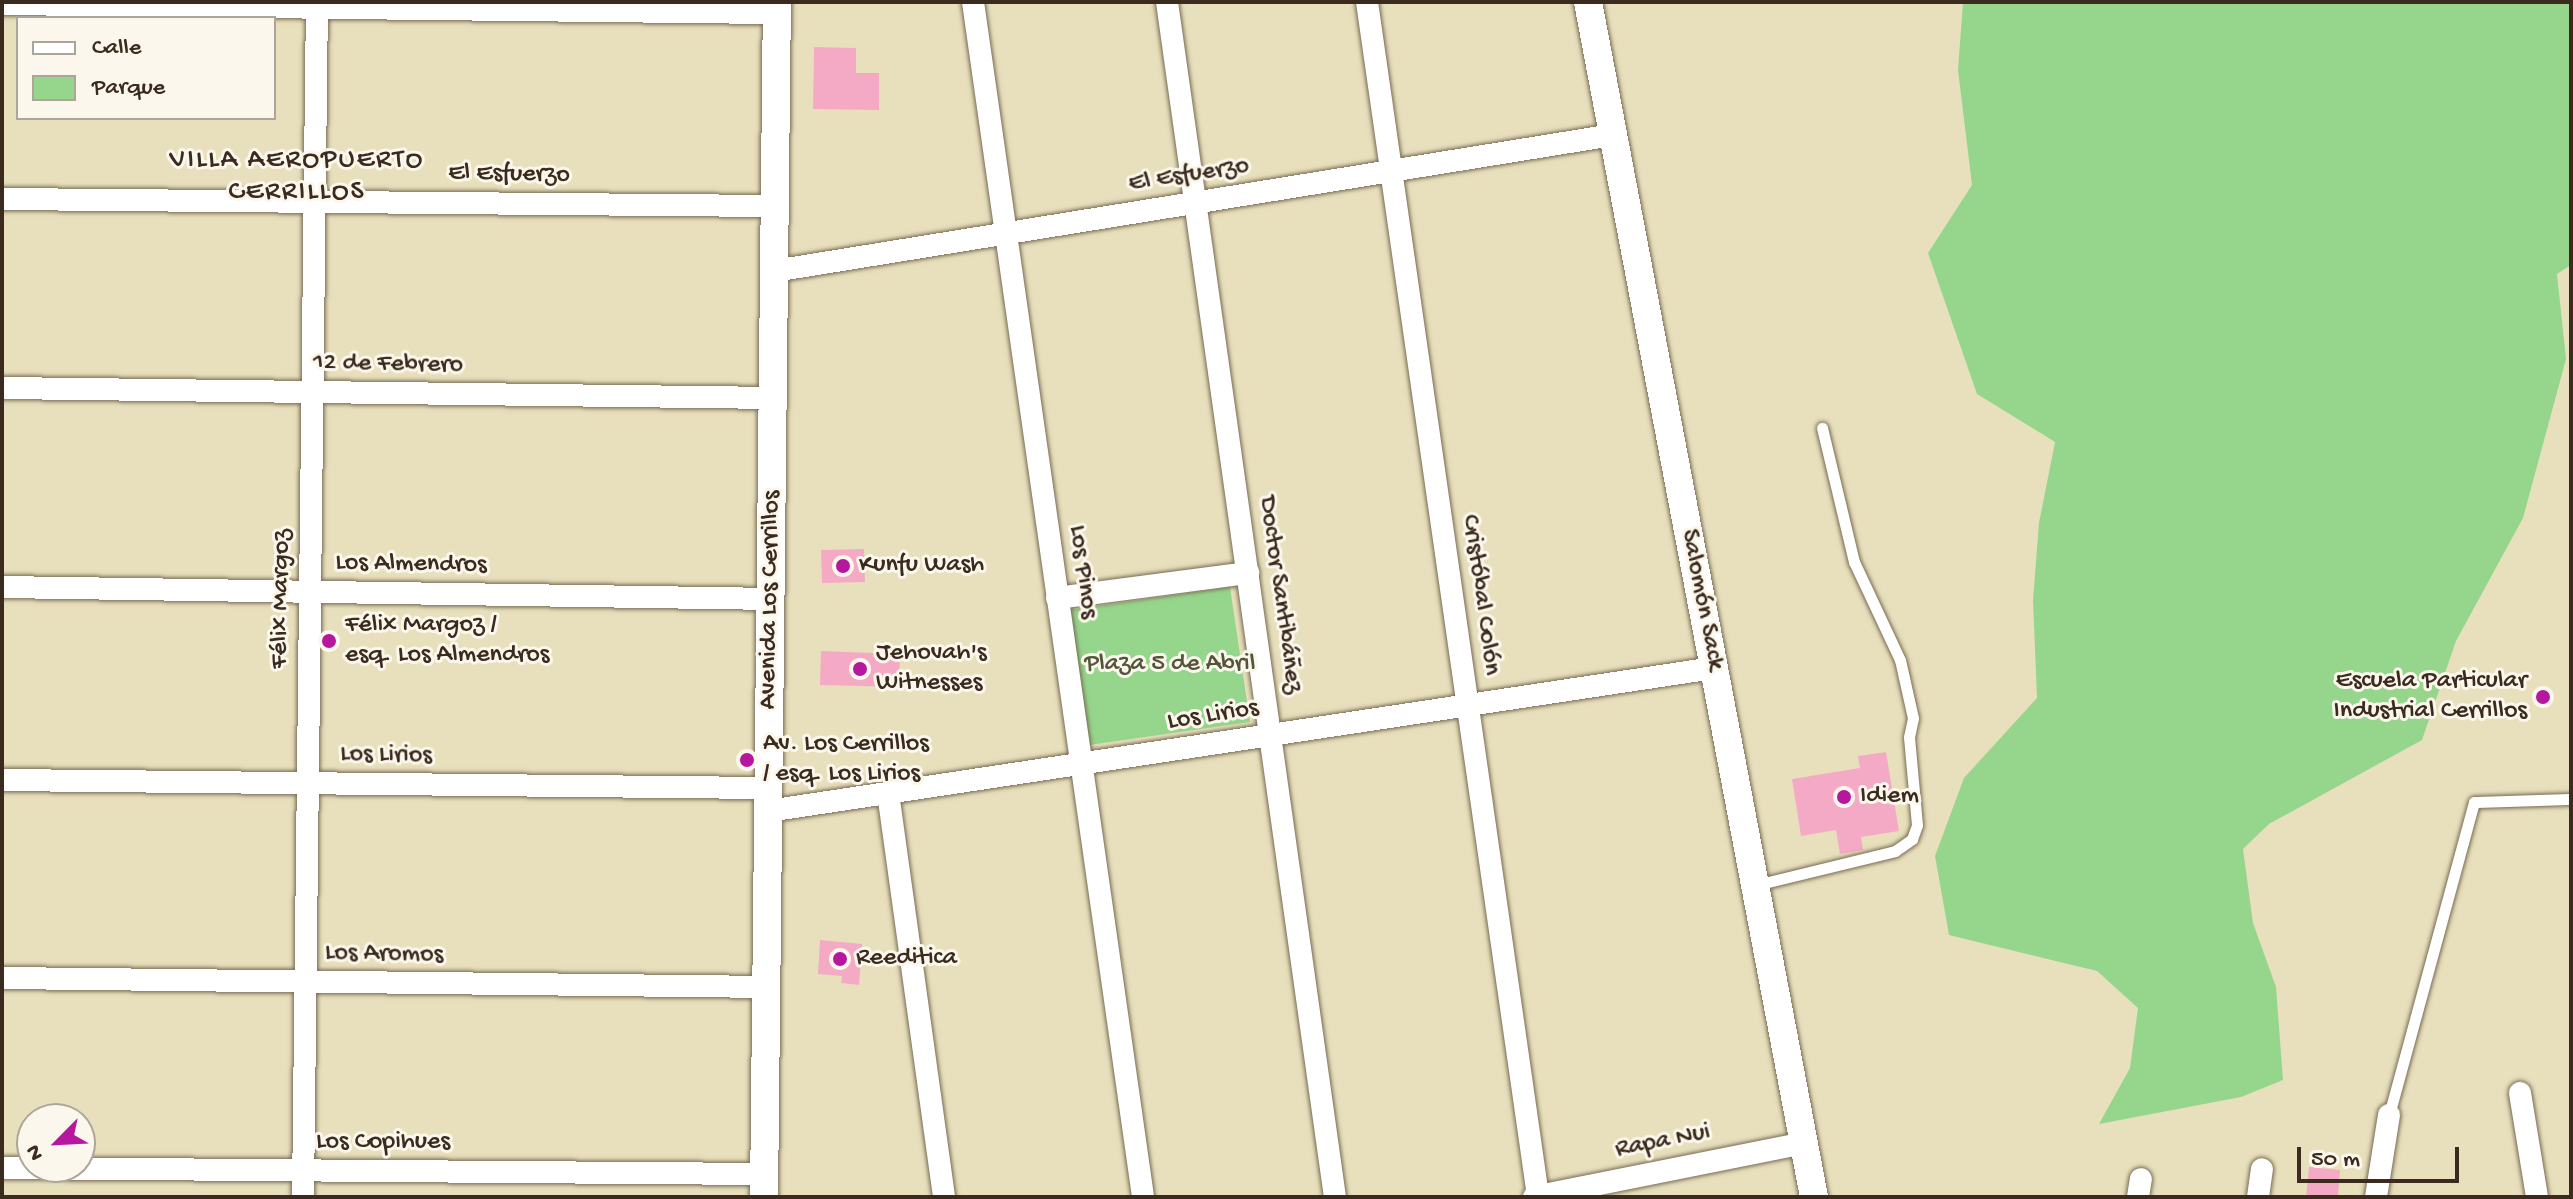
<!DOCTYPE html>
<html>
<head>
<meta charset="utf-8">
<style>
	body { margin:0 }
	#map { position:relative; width:2573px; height:1199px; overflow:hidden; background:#e8e0bc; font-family:"Gochi Hand",sans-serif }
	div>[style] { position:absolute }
	.green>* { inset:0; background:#96d68c }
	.building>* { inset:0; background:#f4aac5 }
	.roads { filter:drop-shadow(0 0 2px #786a55) drop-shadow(0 0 2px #786a55) }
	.service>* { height:11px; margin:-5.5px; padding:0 5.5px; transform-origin:5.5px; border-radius:5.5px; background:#fff }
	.minor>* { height:22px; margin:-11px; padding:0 11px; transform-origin:11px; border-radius:11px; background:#fff }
	.tertiary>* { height:28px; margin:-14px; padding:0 14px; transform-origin:14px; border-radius:14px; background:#fff }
	.dots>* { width:22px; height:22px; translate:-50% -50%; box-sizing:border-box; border:4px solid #fbf7ec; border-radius:50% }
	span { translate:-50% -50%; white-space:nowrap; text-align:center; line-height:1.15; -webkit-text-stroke:6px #fbf7ec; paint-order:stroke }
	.street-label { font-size:26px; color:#3b2a1e }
	.poi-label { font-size:26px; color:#3b2a1e }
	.left { translate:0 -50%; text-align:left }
	.right { translate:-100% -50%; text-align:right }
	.park-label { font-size:26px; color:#52553a }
	.neighbourhood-label { font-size:28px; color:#3b2a1e; letter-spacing:2px }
	.frame { position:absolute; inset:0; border:4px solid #3b2a1e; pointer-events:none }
	.legend { position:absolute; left:16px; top:16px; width:260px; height:104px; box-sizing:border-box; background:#fbf7ec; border:2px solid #aea59a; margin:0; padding:10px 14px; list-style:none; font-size:24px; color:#3b2a1e }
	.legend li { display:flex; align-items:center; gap:16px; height:40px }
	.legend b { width:40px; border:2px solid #aea59a }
	.north { position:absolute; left:16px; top:1103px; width:80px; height:80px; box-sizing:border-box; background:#fbf7ec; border:2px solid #aea59a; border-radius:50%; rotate:246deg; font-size:22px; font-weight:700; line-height:32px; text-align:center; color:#3b2a1e }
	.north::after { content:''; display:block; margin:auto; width:28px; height:36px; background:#b5179e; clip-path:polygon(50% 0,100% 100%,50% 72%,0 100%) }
	.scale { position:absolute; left:2297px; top:1147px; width:162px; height:36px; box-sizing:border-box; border:4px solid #3b2a1e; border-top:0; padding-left:10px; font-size:24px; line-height:28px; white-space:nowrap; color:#3b2a1e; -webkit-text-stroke:6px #fbf7ec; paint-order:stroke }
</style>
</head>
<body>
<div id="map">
	<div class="green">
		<i style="clip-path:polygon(1963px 2px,2571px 2px,2571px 265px,2557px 274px,2566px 359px,2523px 518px,2456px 641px,2422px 740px,2269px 824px,2243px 849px,2253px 923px,2276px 987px,2283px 1080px,2241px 1097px,2099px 1124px,2130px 1068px,2138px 1008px,2097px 971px,1949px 935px,1935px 856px,1964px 778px,2037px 698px,2033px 600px,2039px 523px,2055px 442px,1977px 394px,1928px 253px,1972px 185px,1958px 70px)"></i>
		<i style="clip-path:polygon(1230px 587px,1250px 722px,1089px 745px,1070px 610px)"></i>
	</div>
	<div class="building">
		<i style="clip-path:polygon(814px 47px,856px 48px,856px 73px,879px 73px,879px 110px,813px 109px)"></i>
		<i style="clip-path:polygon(864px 549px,865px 582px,822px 583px,821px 550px)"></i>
		<i style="clip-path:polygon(821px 651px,900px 654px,899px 687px,820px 685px)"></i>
		<i style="clip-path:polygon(1886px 752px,1899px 831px,1861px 837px,1863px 850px,1840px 854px,1836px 830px,1801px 836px,1792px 779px,1860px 768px,1858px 756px)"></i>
		<i style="clip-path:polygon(820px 940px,862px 944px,859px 985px,841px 983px,842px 976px,818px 974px)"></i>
		<i style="clip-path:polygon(2309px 1167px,2340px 1170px,2338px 1197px,2306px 1197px)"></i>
	</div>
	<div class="roads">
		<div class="service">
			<i style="left:1756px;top:885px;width:143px;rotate:-13.7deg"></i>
			<i style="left:1895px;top:851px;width:21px;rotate:-35deg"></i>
			<i style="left:1912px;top:839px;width:15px;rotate:-70deg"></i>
			<i style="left:1917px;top:825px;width:88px;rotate:-95.2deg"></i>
			<i style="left:1909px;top:737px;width:19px;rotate:-78deg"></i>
			<i style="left:1913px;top:718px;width:59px;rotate:-102.6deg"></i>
			<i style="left:1900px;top:660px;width:108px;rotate:-115.1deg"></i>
			<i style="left:1854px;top:562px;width:138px;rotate:-103.4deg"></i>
			<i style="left:2389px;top:1115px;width:324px;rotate:-74.8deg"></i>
			<i style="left:2474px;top:802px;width:97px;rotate:-1.8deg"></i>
		</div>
		<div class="minor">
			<i style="left:973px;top:2px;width:1207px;rotate:81.9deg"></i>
			<i style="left:1167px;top:2px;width:1207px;rotate:82deg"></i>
			<i style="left:1367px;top:2px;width:1206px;rotate:81.85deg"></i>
			<i style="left:2px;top:4px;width:775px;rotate:0.67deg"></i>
			<i style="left:2px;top:199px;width:773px;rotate:0.52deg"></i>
			<i style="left:774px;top:271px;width:850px;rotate:-9.21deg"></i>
			<i style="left:2px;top:388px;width:771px;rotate:0.74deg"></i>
			<i style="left:2px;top:587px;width:769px;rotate:0.89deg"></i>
			<i style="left:1057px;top:598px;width:193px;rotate:-7.5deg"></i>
			<i style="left:2px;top:780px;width:767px;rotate:0.6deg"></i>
			<i style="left:888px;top:793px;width:408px;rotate:82.1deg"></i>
			<i style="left:768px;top:811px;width:957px;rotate:-8.6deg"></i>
			<i style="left:2px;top:978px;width:764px;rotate:0.67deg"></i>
			<i style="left:2520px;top:1093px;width:105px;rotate:80.7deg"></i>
			<i style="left:2px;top:1168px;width:763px;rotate:0.45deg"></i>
			<i style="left:303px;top:1197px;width:1195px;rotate:-89.33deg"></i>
			<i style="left:1534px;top:1197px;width:275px;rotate:-11.3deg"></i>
			<i style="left:2138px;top:1197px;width:18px;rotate:-81deg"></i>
			<i style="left:2258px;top:1197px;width:28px;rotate:-82deg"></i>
			<i style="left:2376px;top:1197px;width:83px;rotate:-81deg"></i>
		</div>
		<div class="tertiary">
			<i style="left:1588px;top:2px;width:1216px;rotate:79.29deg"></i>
			<i style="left:764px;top:1197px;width:1195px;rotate:-89.38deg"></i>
		</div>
	</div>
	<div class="dots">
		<i style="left:843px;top:566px;background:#b5179e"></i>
		<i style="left:329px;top:641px;background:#b5179e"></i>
		<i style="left:860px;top:669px;background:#b5179e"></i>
		<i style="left:2543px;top:697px;background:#b5179e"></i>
		<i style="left:747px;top:760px;background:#b5179e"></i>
		<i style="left:1844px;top:797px;background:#b5179e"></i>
		<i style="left:840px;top:959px;background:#b5179e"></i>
	</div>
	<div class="street-label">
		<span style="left:509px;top:175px;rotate:1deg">El Esfuerzo</span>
		<span style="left:1189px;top:176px;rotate:-9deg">El Esfuerzo</span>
		<span style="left:388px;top:365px;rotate:1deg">12 de Febrero</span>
		<span style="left:411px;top:565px;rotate:1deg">Los Almendros</span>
		<span style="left:1082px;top:572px;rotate:82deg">Los Pinos</span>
		<span style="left:1279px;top:595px;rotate:82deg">Doctor Santibáñez</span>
		<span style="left:1480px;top:595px;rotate:82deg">Cristóbal Colón</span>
		<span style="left:282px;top:599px;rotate:-89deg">Félix Margoz</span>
		<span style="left:771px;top:600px;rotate:-89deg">Avenida Los Cerrillos</span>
		<span style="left:1701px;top:600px;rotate:79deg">Salomón Sack</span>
		<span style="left:1213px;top:716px;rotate:-9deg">Los Lirios</span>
		<span style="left:386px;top:756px;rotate:1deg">Los Lirios</span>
		<span style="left:384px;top:955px;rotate:1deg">Los Aromos</span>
		<span style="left:1663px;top:1142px;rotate:-11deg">Rapa Nui</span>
		<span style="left:383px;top:1143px">Los Copihues</span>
	</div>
	<div class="poi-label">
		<span class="left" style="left:859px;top:566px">Kunfu Wash</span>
		<span class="left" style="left:345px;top:641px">Félix Margoz /<br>esq. Los Almendros</span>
		<span class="left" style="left:876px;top:669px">Jehovah's<br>Witnesses</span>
		<span class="right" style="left:2527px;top:697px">Escuela Particular<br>Industrial Cerrillos</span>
		<span class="left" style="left:763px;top:760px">Av. Los Cerrillos<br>/ esq. Los Lirios</span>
		<span class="left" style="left:1860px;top:797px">Idiem</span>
		<span class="left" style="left:856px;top:959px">Reeditica</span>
	</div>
	<div class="park-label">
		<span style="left:1170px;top:665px">Plaza 5 de Abril</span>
	</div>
	<div class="neighbourhood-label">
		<span style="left:297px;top:177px">VILLA AEROPUERTO<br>CERRILLOS</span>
	</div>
	<div class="frame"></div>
	<ul class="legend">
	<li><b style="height:10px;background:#fff"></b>Calle</li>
	<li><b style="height:22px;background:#96d68c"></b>Parque</li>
	</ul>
	<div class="north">N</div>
	<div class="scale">50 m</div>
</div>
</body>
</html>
